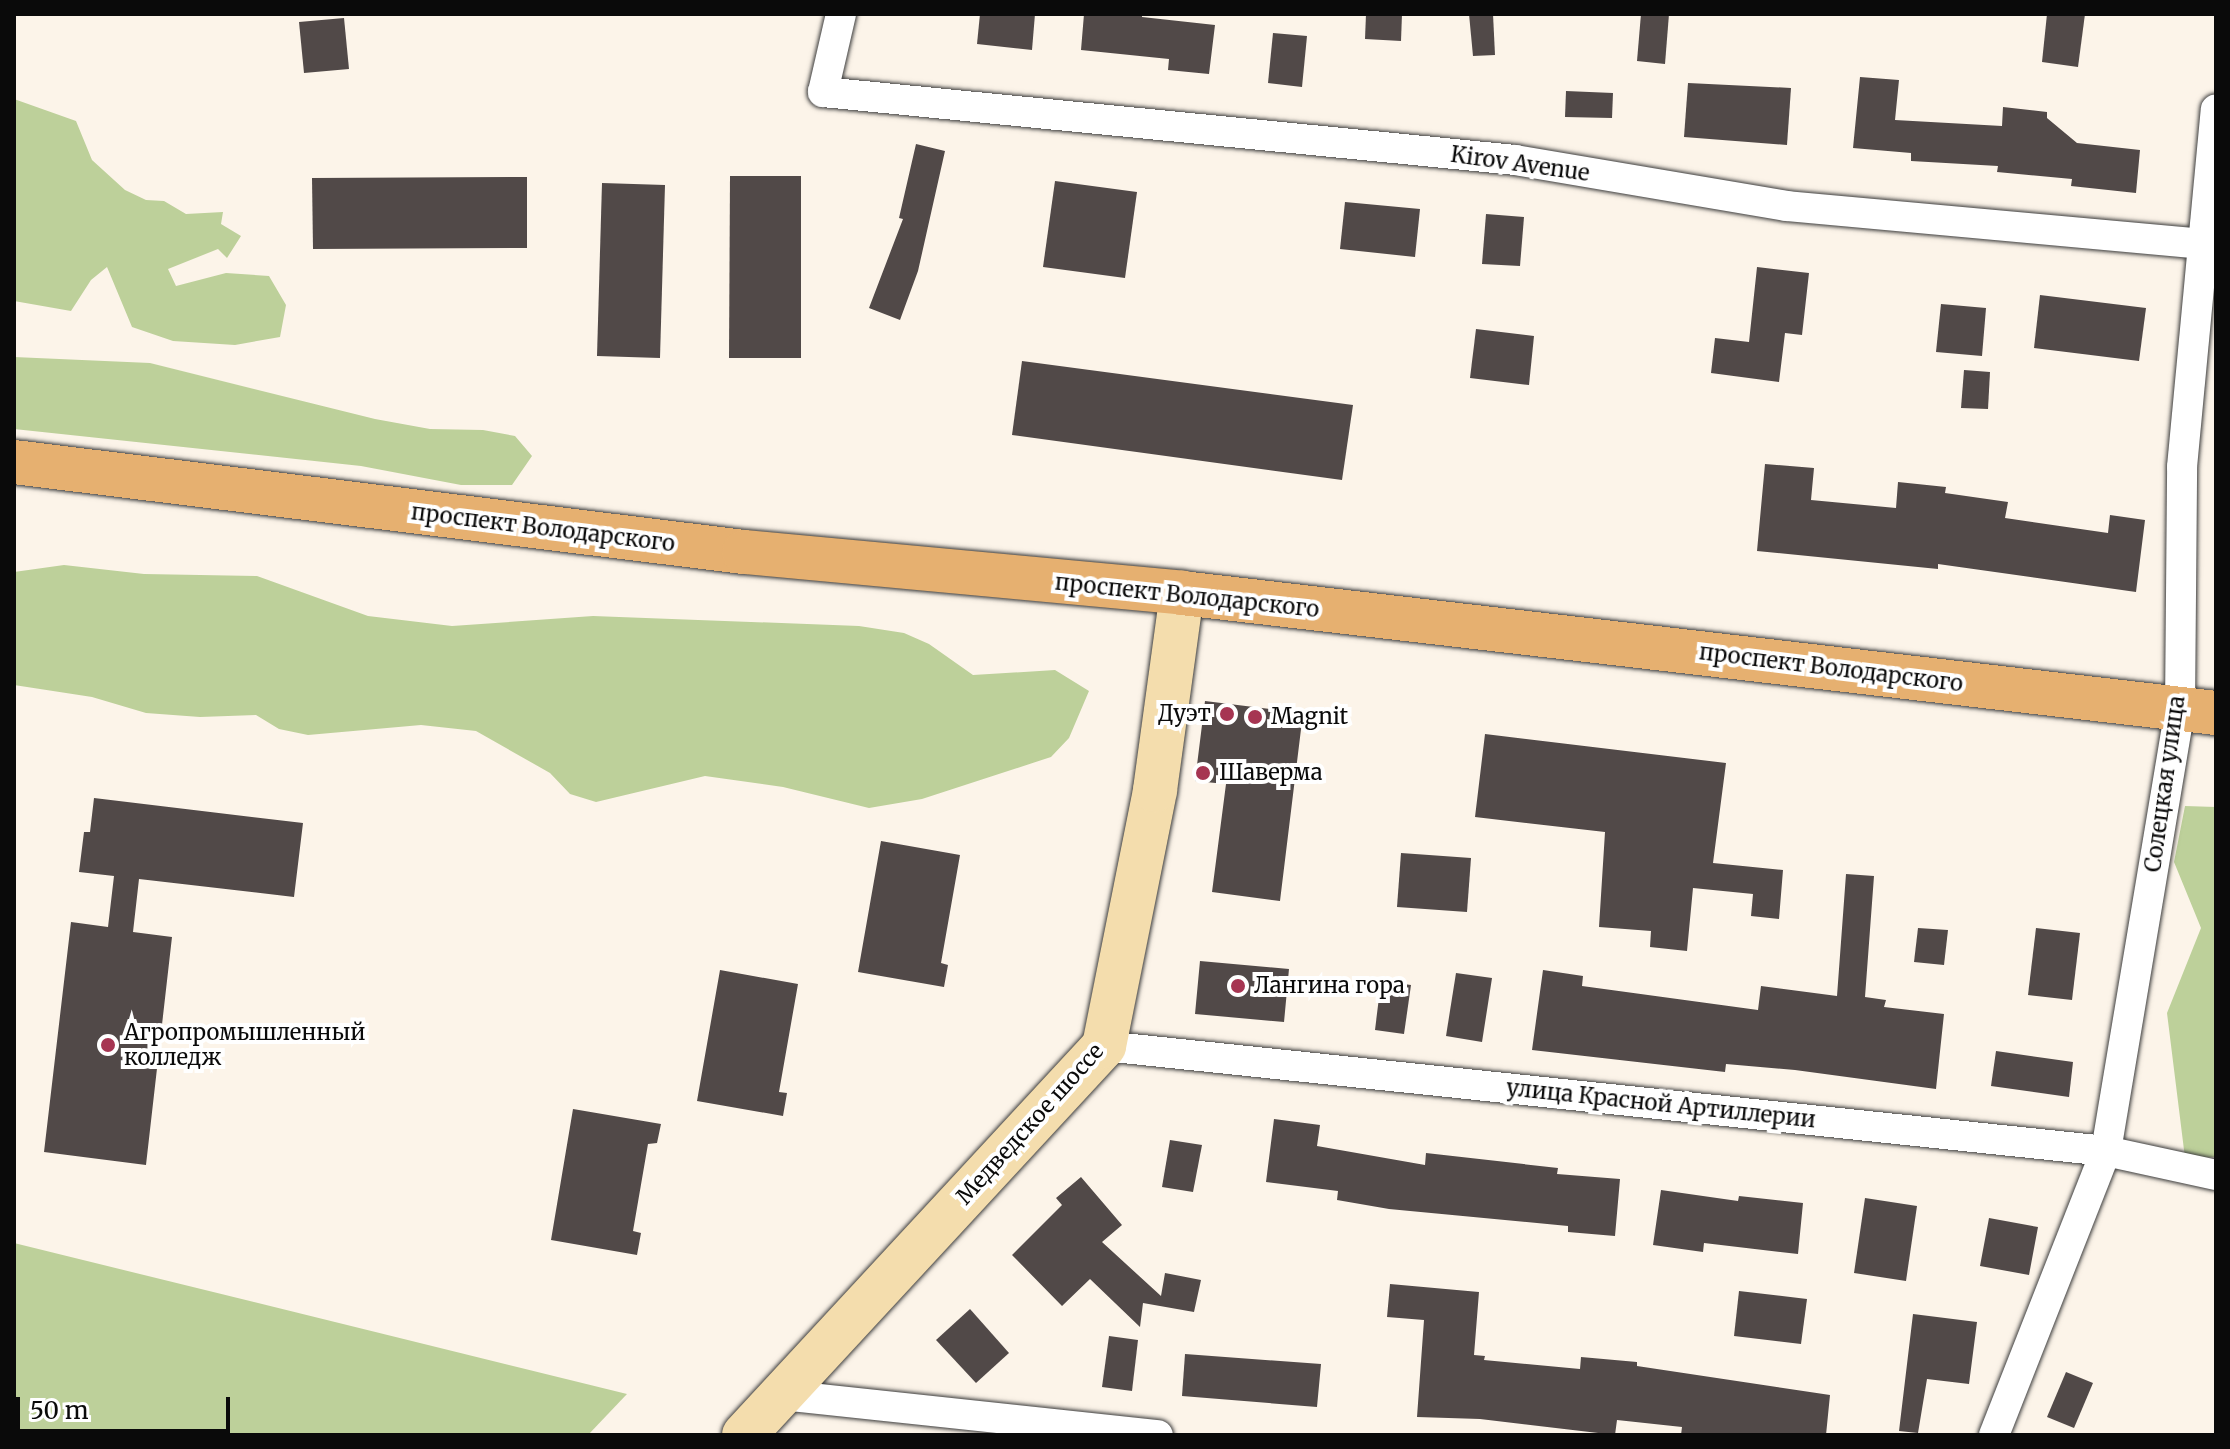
<!DOCTYPE html>
<html>
<head>
<meta charset="utf-8">
<style>
	body { margin:0 }
	#map { position:relative; width:2230px; height:1449px; overflow:hidden; background:#fcf4e9; font-family:Merriweather,serif }
	div>[style] { position:absolute }
	.forest>* { inset:0; background:#bdd09a }
	.building>* { inset:0; background:#514948 }
	.roads { filter:drop-shadow(0 0 2px #3d3d3d) drop-shadow(0 0 2px #3d3d3d) }
	.street>* { height:30px; margin:-15px; padding:0 15px; transform-origin:15px; border-radius:15px; background:#fff }
	.secondary>* { height:44px; margin:-22px; padding:0 22px; transform-origin:22px; border-radius:22px; background:#f4ddad }
	.primary>* { height:44px; margin:-22px; padding:0 22px; transform-origin:22px; border-radius:22px; background:#e6b070 }
	.dots>* { width:22px; height:22px; translate:-50% -50%; box-sizing:border-box; border:4px solid #fff; border-radius:50% }
	span { translate:-50% -50%; white-space:nowrap; text-align:center; line-height:1.15; -webkit-text-stroke:8px #fff; paint-order:stroke }
	.street-label { font-size:22px; color:#0a0a0a }
	.poi-label { font-size:22px; color:#0a0a0a }
	.right { translate:-100% -50%; text-align:right }
	.left { translate:0 -50%; text-align:left }
	.frame { position:absolute; inset:0; border:16px solid #0a0a0a; pointer-events:none }
	.scale { position:absolute; left:16px; top:1397px; width:214px; height:36px; box-sizing:border-box; border:4px solid #0a0a0a; border-top:0; padding-left:10px; font-size:24px; line-height:28px; white-space:nowrap; color:#0a0a0a; -webkit-text-stroke:6px #fff; paint-order:stroke }
</style>
</head>
<body>
<div id="map">
	<div class="forest">
		<i style="clip-path:polygon(14px 99px,76px 121px,92px 160px,125px 190px,146px 200px,164px 201px,186px 214px,223px 212px,221px 224px,241px 236px,227px 258px,218px 249px,168px 269px,176px 286px,226px 273px,269px 276px,286px 305px,280px 337px,235px 345px,173px 341px,132px 327px,107px 267px,91px 280px,71px 311px,14px 301px)"></i>
		<i style="clip-path:polygon(14px 357px,150px 363px,375px 419px,430px 429px,483px 430px,515px 436px,532px 456px,512px 485px,461px 485px,361px 466px,14px 429px)"></i>
		<i style="clip-path:polygon(64px 565px,144px 574px,257px 576px,368px 616px,452px 626px,593px 616px,859px 626px,904px 633px,929px 644px,973px 675px,1055px 670px,1089px 691px,1069px 738px,1051px 757px,922px 799px,869px 808px,783px 787px,705px 776px,596px 802px,570px 794px,550px 773px,476px 731px,421px 725px,308px 735px,279px 729px,256px 715px,200px 717px,146px 713px,92px 697px,14px 685px,14px 572px)"></i>
		<i style="clip-path:polygon(2185px 806px,2216px 807px,2216px 1157px,2185px 1158px,2167px 1013px,2201px 928px,2174px 862px)"></i>
		<i style="clip-path:polygon(14px 1243px,627px 1394px,588px 1435px,14px 1435px)"></i>
	</div>
	<div class="building">
		<i style="clip-path:polygon(980px 14px,1035px 14px,1032px 50px,977px 44px)"></i>
		<i style="clip-path:polygon(1084px 14px,1142px 14px,1142px 17px,1215px 25px,1209px 74px,1168px 70px,1169px 59px,1081px 50px)"></i>
		<i style="clip-path:polygon(1366px 14px,1402px 14px,1401px 41px,1365px 39px)"></i>
		<i style="clip-path:polygon(1469px 14px,1493px 14px,1495px 55px,1473px 56px)"></i>
		<i style="clip-path:polygon(1641px 14px,1669px 14px,1665px 64px,1637px 61px)"></i>
		<i style="clip-path:polygon(2047px 14px,2085px 14px,2078px 67px,2042px 62px)"></i>
		<i style="clip-path:polygon(344px 18px,349px 69px,304px 73px,299px 22px)"></i>
		<i style="clip-path:polygon(1273px 33px,1307px 36px,1302px 87px,1268px 83px)"></i>
		<i style="clip-path:polygon(1860px 77px,1899px 80px,1895px 120px,2002px 126px,2003px 107px,2047px 112px,2047px 118px,2077px 143px,2140px 150px,2136px 193px,2071px 186px,2072px 179px,1997px 172px,1998px 166px,1911px 161px,1911px 153px,1853px 148px)"></i>
		<i style="clip-path:polygon(1688px 83px,1791px 88px,1787px 145px,1684px 137px)"></i>
		<i style="clip-path:polygon(1566px 91px,1613px 93px,1612px 118px,1565px 117px)"></i>
		<i style="clip-path:polygon(916px 144px,945px 151px,918px 271px,900px 320px,869px 308px,903px 219px,899px 218px)"></i>
		<i style="clip-path:polygon(730px 176px,801px 176px,801px 358px,729px 358px)"></i>
		<i style="clip-path:polygon(527px 177px,527px 248px,313px 249px,312px 178px)"></i>
		<i style="clip-path:polygon(1055px 181px,1137px 192px,1125px 278px,1043px 267px)"></i>
		<i style="clip-path:polygon(602px 183px,665px 185px,660px 358px,597px 356px)"></i>
		<i style="clip-path:polygon(1345px 202px,1420px 209px,1415px 257px,1340px 249px)"></i>
		<i style="clip-path:polygon(1486px 214px,1524px 217px,1520px 266px,1482px 264px)"></i>
		<i style="clip-path:polygon(1757px 267px,1809px 273px,1802px 335px,1785px 333px,1779px 382px,1711px 373px,1715px 338px,1749px 342px)"></i>
		<i style="clip-path:polygon(2040px 295px,2146px 308px,2139px 361px,2034px 348px)"></i>
		<i style="clip-path:polygon(1941px 304px,1986px 308px,1982px 356px,1936px 352px)"></i>
		<i style="clip-path:polygon(1476px 329px,1534px 336px,1529px 385px,1470px 378px)"></i>
		<i style="clip-path:polygon(1022px 361px,1353px 405px,1342px 480px,1012px 435px)"></i>
		<i style="clip-path:polygon(1964px 370px,1990px 372px,1988px 409px,1961px 408px)"></i>
		<i style="clip-path:polygon(1765px 464px,1814px 468px,1811px 500px,1896px 508px,1898px 482px,1946px 487px,1945px 493px,2008px 502px,2005px 518px,2108px 533px,2110px 515px,2145px 520px,2136px 592px,1938px 564px,1938px 569px,1757px 551px)"></i>
		<i style="clip-path:polygon(1205px 701px,1303px 713px,1280px 901px,1212px 892px,1226px 784px,1195px 781px)"></i>
		<i style="clip-path:polygon(1485px 734px,1726px 763px,1713px 863px,1783px 870px,1779px 919px,1751px 916px,1753px 894px,1693px 888px,1687px 951px,1650px 947px,1651px 931px,1599px 927px,1605px 832px,1475px 817px)"></i>
		<i style="clip-path:polygon(94px 798px,303px 823px,294px 897px,139px 879px,133px 932px,172px 937px,146px 1165px,44px 1152px,71px 922px,108px 927px,114px 876px,79px 872px,84px 832px,90px 832px)"></i>
		<i style="clip-path:polygon(881px 841px,960px 855px,941px 963px,948px 965px,944px 987px,858px 972px)"></i>
		<i style="clip-path:polygon(1401px 853px,1471px 858px,1467px 912px,1397px 907px)"></i>
		<i style="clip-path:polygon(1846px 874px,1874px 876px,1865px 997px,1886px 1000px,1884px 1007px,1944px 1014px,1936px 1089px,1795px 1070px,1726px 1064px,1725px 1072px,1532px 1050px,1543px 970px,1583px 976px,1582px 986px,1758px 1010px,1761px 986px,1837px 996px)"></i>
		<i style="clip-path:polygon(1918px 928px,1948px 930px,1944px 965px,1914px 962px)"></i>
		<i style="clip-path:polygon(2036px 928px,2080px 933px,2072px 1000px,2028px 995px)"></i>
		<i style="clip-path:polygon(1200px 961px,1289px 969px,1284px 1022px,1195px 1014px)"></i>
		<i style="clip-path:polygon(720px 970px,798px 984px,779px 1092px,787px 1093px,783px 1116px,697px 1101px)"></i>
		<i style="clip-path:polygon(1456px 973px,1492px 978px,1482px 1042px,1446px 1036px)"></i>
		<i style="clip-path:polygon(1381px 981px,1411px 985px,1404px 1034px,1375px 1030px)"></i>
		<i style="clip-path:polygon(1996px 1051px,2073px 1062px,2069px 1097px,1991px 1086px)"></i>
		<i style="clip-path:polygon(573px 1109px,661px 1124px,657px 1143px,648px 1144px,633px 1231px,641px 1233px,637px 1255px,551px 1240px)"></i>
		<i style="clip-path:polygon(1274px 1119px,1320px 1125px,1317px 1146px,1425px 1165px,1426px 1153px,1558px 1168px,1557px 1174px,1620px 1179px,1615px 1236px,1568px 1232px,1568px 1226px,1389px 1209px,1337px 1200px,1338px 1191px,1266px 1182px)"></i>
		<i style="clip-path:polygon(1170px 1140px,1202px 1145px,1193px 1192px,1162px 1187px)"></i>
		<i style="clip-path:polygon(1081px 1177px,1122px 1225px,1102px 1242px,1161px 1296px,1165px 1273px,1201px 1280px,1194px 1312px,1143px 1303px,1140px 1327px,1090px 1279px,1062px 1306px,1012px 1255px,1062px 1205px,1056px 1198px)"></i>
		<i style="clip-path:polygon(1661px 1190px,1738px 1201px,1739px 1196px,1803px 1203px,1798px 1254px,1704px 1243px,1703px 1252px,1653px 1245px)"></i>
		<i style="clip-path:polygon(1865px 1198px,1917px 1206px,1906px 1281px,1854px 1273px)"></i>
		<i style="clip-path:polygon(1989px 1218px,2038px 1227px,2029px 1275px,1980px 1266px)"></i>
		<i style="clip-path:polygon(1390px 1284px,1479px 1292px,1474px 1355px,1485px 1356px,1484px 1360px,1580px 1369px,1581px 1357px,1637px 1362px,1637px 1366px,1830px 1395px,1826px 1435px,1681px 1435px,1682px 1427px,1617px 1420px,1615px 1435px,1480px 1419px,1417px 1417px,1424px 1320px,1387px 1317px)"></i>
		<i style="clip-path:polygon(1739px 1291px,1807px 1299px,1801px 1344px,1734px 1336px)"></i>
		<i style="clip-path:polygon(970px 1309px,1009px 1353px,976px 1383px,936px 1340px)"></i>
		<i style="clip-path:polygon(1913px 1314px,1977px 1322px,1969px 1384px,1927px 1379px,1918px 1433px,1899px 1431px)"></i>
		<i style="clip-path:polygon(1109px 1336px,1138px 1340px,1132px 1391px,1102px 1387px)"></i>
		<i style="clip-path:polygon(1185px 1354px,1321px 1364px,1317px 1407px,1182px 1396px)"></i>
		<i style="clip-path:polygon(2066px 1372px,2093px 1383px,2074px 1428px,2047px 1417px)"></i>
	</div>
	<div class="roads">
		<div class="street">
			<i style="left:841px;top:14px;width:80px;rotate:103deg"></i>
			<i style="left:823px;top:92px;width:695px;rotate:5.61deg"></i>
			<i style="left:1515px;top:160px;width:275px;rotate:9.6deg"></i>
			<i style="left:1786px;top:206px;width:432px;rotate:5.2deg"></i>
			<i style="left:1104px;top:1046px;width:1007px;rotate:5.98deg"></i>
			<i style="left:2106px;top:1151px;width:113px;rotate:12.3deg"></i>
			<i style="left:782px;top:1395px;width:378px;rotate:6.1deg"></i>
			<i style="left:1994px;top:1435px;width:305px;rotate:-68.5deg"></i>
			<i style="left:2106px;top:1151px;width:448px;rotate:-80.5deg"></i>
			<i style="left:2180px;top:709px;width:242px;rotate:-89.5deg"></i>
			<i style="left:2182px;top:467px;width:359px;rotate:-84.6deg"></i>
		</div>
		<div class="secondary">
			<i style="left:744px;top:1435px;width:530px;rotate:-47.22deg"></i>
			<i style="left:1104px;top:1046px;width:261px;rotate:-78.7deg"></i>
			<i style="left:1155px;top:790px;width:199px;rotate:-82.2deg"></i>
		</div>
		<div class="primary">
			<i style="left:14px;top:462px;width:736px;rotate:7.03deg"></i>
			<i style="left:744px;top:552px;width:440px;rotate:5.3deg"></i>
			<i style="left:1182px;top:593px;width:1041px;rotate:6.62deg"></i>
		</div>
	</div>
	<div class="dots">
		<i style="left:1227px;top:714px;background:#a63552"></i>
		<i style="left:1255px;top:717px;background:#a63552"></i>
		<i style="left:1203px;top:773px;background:#a63552"></i>
		<i style="left:1238px;top:986px;background:#a63552"></i>
		<i style="left:108px;top:1045px;background:#a63552"></i>
	</div>
	<div class="street-label">
		<span style="left:1520px;top:164px;rotate:8deg">Kirov Avenue</span>
		<span style="left:543px;top:528px;rotate:7deg">проспект Володарского</span>
		<span style="left:1187px;top:596px;rotate:6deg">проспект Володарского</span>
		<span style="left:1831px;top:668px;rotate:7deg">проспект Володарского</span>
		<span style="left:2165px;top:784px;rotate:-82deg">Солецкая улица</span>
		<span style="left:1661px;top:1104px;rotate:6deg">улица Красной Артиллерии</span>
		<span style="left:1030px;top:1124px;rotate:-48deg">Медведское шоссе</span>
	</div>
	<div class="poi-label">
		<span class="right" style="left:1211px;top:714px">Дуэт</span>
		<span class="left" style="left:1271px;top:717px">Magnit</span>
		<span class="left" style="left:1219px;top:773px">Шаверма</span>
		<span class="left" style="left:1254px;top:986px">Лангина гора</span>
		<span class="left" style="left:124px;top:1045px">Агропромышленный<br>колледж</span>
	</div>
	<div class="frame"></div>
	<div class="scale">50 m</div>
</div>
</body>
</html>
